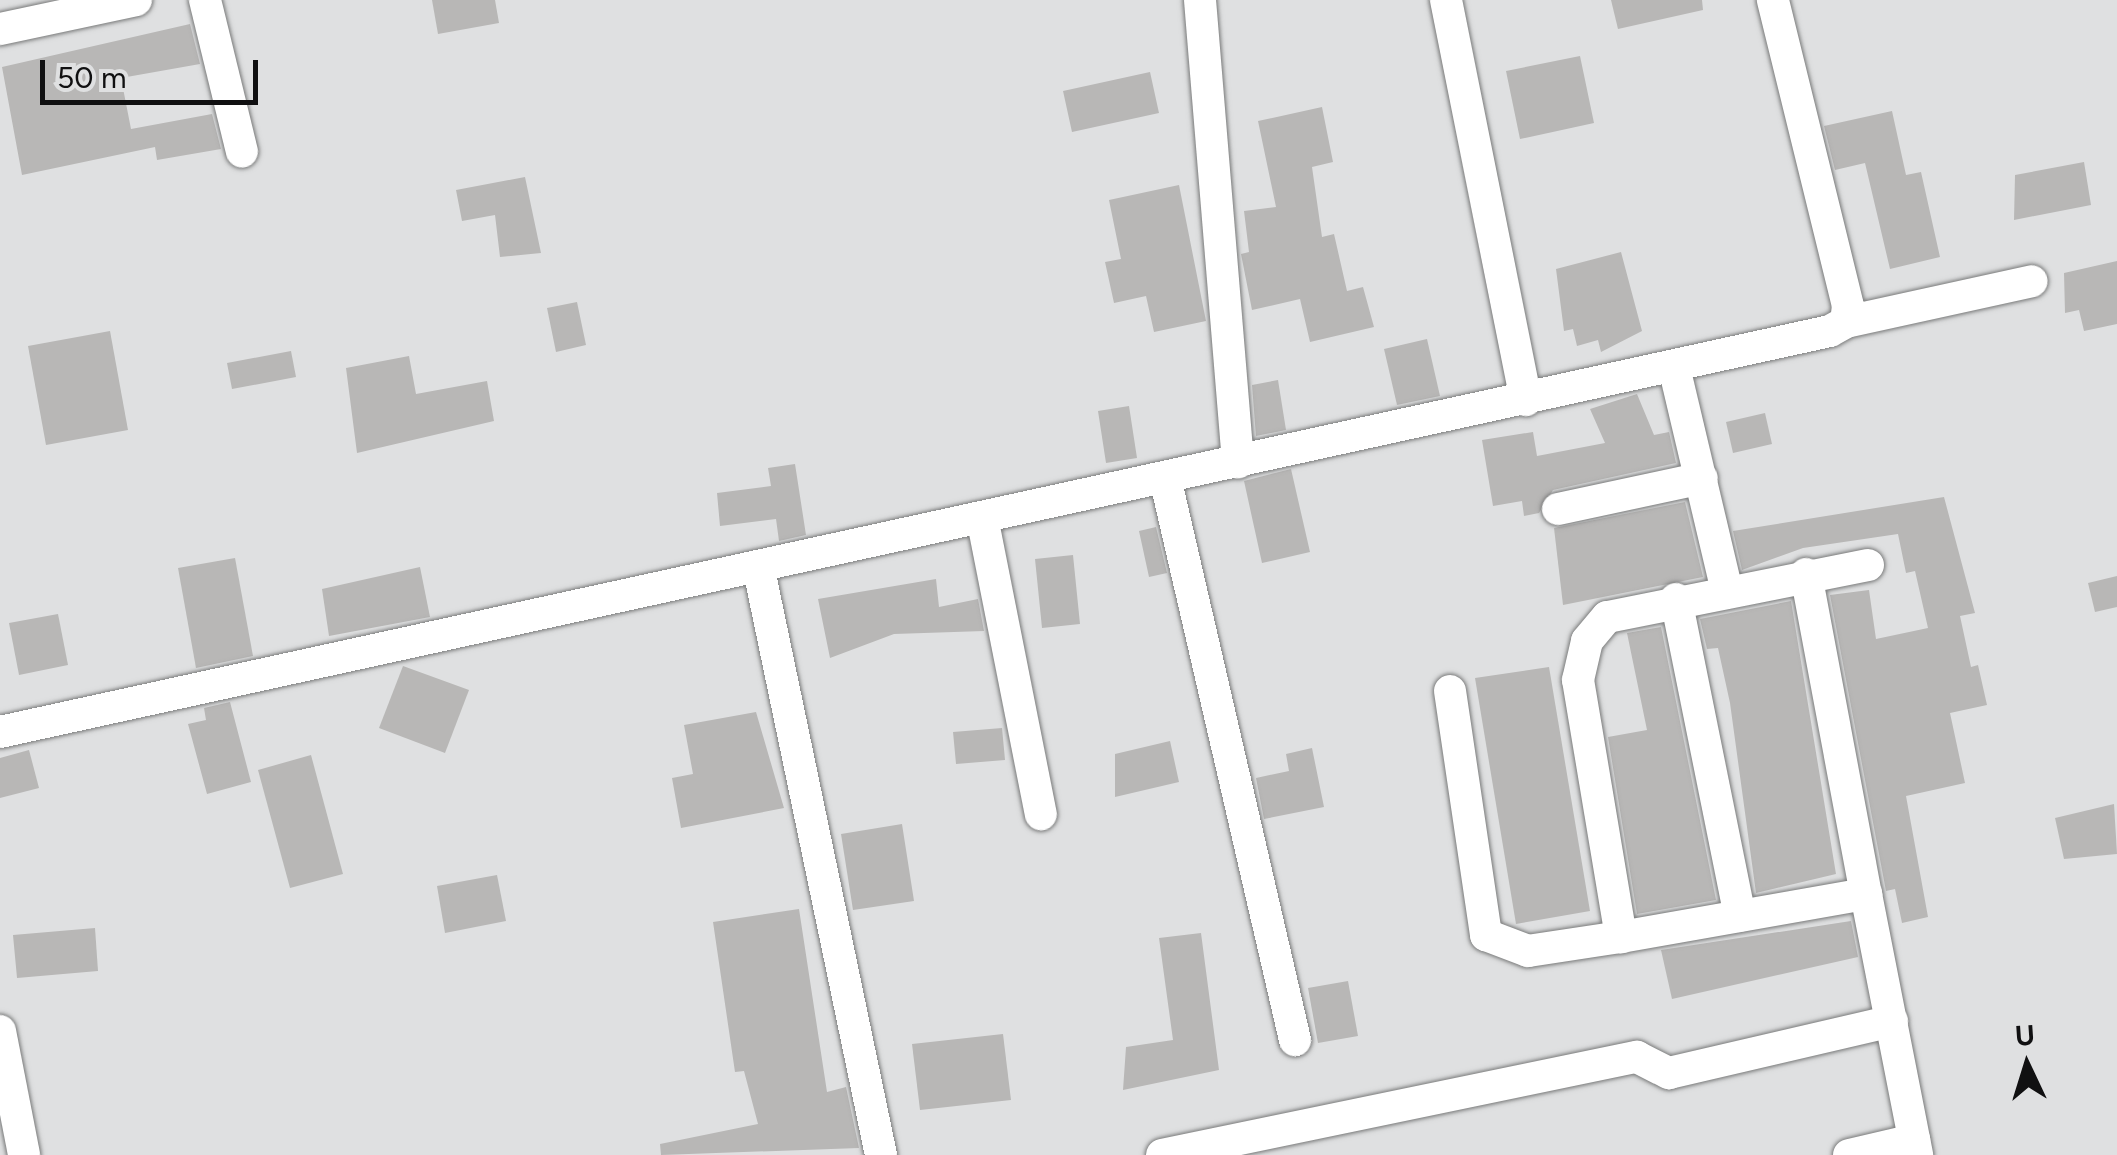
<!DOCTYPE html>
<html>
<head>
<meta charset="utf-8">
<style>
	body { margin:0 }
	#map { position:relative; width:2117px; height:1155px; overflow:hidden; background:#dfe0e1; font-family:Figtree,sans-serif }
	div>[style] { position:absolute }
	.building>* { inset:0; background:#b8b7b6 }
	.roads { filter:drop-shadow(0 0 2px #797a7a) drop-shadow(0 0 2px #797a7a) }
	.minor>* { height:32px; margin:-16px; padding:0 16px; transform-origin:16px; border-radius:16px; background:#fff }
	span { translate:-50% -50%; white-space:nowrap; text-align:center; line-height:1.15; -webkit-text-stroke:8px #dfe0e1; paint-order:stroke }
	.north { position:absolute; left:1977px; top:1015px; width:100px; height:100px; -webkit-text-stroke:8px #dfe0e1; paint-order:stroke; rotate:356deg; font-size:28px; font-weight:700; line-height:40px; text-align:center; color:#101011 }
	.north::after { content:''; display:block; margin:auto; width:35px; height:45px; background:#101011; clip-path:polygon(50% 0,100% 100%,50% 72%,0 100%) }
	.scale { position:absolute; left:40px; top:60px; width:218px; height:45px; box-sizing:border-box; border:5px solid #101011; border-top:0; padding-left:12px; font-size:30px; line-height:35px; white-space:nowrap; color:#101011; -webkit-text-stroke:8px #dfe0e1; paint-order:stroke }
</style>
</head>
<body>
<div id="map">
	<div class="building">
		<i style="clip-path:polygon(432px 0,495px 0,499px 23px,438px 34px)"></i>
		<i style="clip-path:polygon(1611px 0,1702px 0,1703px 10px,1618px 29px)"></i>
		<i style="clip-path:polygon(190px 24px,200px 64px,121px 78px,131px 129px,212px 114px,221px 149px,157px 160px,155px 147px,22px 175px,2px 67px)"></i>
		<i style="clip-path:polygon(1580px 56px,1594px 123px,1520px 139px,1506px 71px)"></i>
		<i style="clip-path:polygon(1150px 72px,1159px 113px,1072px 132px,1063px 91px)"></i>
		<i style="clip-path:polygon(1322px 107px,1333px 162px,1312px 167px,1322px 237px,1334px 234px,1347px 291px,1363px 287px,1374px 327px,1310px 342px,1300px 299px,1252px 310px,1241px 254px,1249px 252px,1244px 211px,1276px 207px,1258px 121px)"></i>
		<i style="clip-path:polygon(1892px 111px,1906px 175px,1921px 172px,1940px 257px,1890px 269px,1865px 163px,1835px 170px,1824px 126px)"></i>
		<i style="clip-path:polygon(2084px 162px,2091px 205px,2014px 220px,2015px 175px)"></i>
		<i style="clip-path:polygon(525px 177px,541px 253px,500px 257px,495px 215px,462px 221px,456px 190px)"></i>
		<i style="clip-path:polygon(1179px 185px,1206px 321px,1154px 332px,1146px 296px,1114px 303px,1105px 262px,1121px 259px,1109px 200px)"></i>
		<i style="clip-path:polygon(1621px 252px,1642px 331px,1601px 352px,1598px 340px,1577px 346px,1573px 329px,1564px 331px,1556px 269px)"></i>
		<i style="clip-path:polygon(2117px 261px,2117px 324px,2084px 331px,2079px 310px,2065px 313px,2064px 273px)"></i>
		<i style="clip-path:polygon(577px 302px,586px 345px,556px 352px,547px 308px)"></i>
		<i style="clip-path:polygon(110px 331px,128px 430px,46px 445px,28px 346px)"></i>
		<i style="clip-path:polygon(1427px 339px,1440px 396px,1397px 405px,1384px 349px)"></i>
		<i style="clip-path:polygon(291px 351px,296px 377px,232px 389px,227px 363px)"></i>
		<i style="clip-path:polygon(409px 356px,416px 394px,487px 381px,494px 421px,357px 453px,346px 368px)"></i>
		<i style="clip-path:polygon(1278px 380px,1286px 430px,1256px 436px,1252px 385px)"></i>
		<i style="clip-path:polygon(1637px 394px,1654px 435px,1669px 432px,1676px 463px,1553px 490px,1539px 513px,1524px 516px,1522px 501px,1493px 506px,1482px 440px,1533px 432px,1537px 456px,1605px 443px,1590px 409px)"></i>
		<i style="clip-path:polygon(1129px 406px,1137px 458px,1106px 463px,1098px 411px)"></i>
		<i style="clip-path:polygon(1765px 413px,1772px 444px,1733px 453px,1726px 422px)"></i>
		<i style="clip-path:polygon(795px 464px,806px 535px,779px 541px,776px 519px,720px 526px,717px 493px,771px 486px,768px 468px)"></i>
		<i style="clip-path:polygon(1291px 469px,1310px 552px,1262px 563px,1244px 481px)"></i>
		<i style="clip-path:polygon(1944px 497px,1975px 613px,1960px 616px,1971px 667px,1978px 665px,1987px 705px,1950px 713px,1965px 783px,1906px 796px,1928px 917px,1902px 923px,1895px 889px,1886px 891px,1830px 595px,1869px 590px,1876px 639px,1928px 628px,1915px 571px,1906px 573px,1898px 534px,1803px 548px,1742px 570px,1733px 531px)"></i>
		<i style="clip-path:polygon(1685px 502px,1703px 577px,1563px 605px,1554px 528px)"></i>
		<i style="clip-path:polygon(1156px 527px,1167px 573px,1149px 577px,1139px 531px)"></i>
		<i style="clip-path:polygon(1073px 555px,1080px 624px,1042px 628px,1035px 559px)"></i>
		<i style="clip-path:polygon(235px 558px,253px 656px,196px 668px,178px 568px)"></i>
		<i style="clip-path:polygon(420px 567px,430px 617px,329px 636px,322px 589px)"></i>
		<i style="clip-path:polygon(2117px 576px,2117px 607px,2095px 612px,2088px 583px)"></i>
		<i style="clip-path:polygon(936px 579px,939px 607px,978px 599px,984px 631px,894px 634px,830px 658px,818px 599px)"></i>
		<i style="clip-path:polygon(1791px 601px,1836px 874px,1756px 893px,1730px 703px,1718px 648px,1707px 649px,1700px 619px)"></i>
		<i style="clip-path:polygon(58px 614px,68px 665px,19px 675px,9px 623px)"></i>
		<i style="clip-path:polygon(1661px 627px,1716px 900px,1637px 914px,1608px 737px,1647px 730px,1627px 633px)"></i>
		<i style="clip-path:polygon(403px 666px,469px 690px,445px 753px,379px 728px)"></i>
		<i style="clip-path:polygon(1549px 667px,1590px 911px,1516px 924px,1475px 678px)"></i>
		<i style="clip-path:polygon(230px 702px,251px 782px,207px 794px,188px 724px,206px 720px,204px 708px)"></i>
		<i style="clip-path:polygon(756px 712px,784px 808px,681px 828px,672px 778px,693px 774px,684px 725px)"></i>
		<i style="clip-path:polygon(1002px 728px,1005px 760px,956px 764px,953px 732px)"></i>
		<i style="clip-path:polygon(1170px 741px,1179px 782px,1115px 797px,1115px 754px)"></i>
		<i style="clip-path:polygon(1312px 748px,1324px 807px,1264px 819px,1256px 778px,1289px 771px,1286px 754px)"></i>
		<i style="clip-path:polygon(29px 750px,39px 788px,0 798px,0 758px)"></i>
		<i style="clip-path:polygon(311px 755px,343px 874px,290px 888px,258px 770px)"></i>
		<i style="clip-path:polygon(2114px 804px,2117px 854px,2064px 859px,2055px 818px)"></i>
		<i style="clip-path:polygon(902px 824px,914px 901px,853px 910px,841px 834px)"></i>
		<i style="clip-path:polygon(497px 875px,506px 921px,445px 933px,437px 886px)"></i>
		<i style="clip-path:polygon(799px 909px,827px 1092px,846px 1087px,859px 1148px,661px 1155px,660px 1144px,758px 1124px,744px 1071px,735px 1072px,713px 922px)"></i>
		<i style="clip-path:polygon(1851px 921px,1858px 957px,1672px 999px,1661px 950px)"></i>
		<i style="clip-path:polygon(95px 928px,98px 971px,17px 978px,13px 935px)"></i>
		<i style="clip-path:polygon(1201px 933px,1219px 1070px,1123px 1090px,1126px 1047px,1173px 1040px,1159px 938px)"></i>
		<i style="clip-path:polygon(1348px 981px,1358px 1036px,1318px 1043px,1308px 988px)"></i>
		<i style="clip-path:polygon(1003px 1034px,1011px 1100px,920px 1110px,912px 1044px)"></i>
	</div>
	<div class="roads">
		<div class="minor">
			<i style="left:205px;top:0;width:156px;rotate:76.3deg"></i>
			<i style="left:1200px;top:0;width:464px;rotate:85.3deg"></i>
			<i style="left:1446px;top:0;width:408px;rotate:78.7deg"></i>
			<i style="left:0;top:29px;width:139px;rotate:-12deg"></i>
			<i style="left:1846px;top:322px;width:190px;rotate:-12.4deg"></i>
			<i style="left:1674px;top:367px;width:226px;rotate:76.7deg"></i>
			<i style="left:1166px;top:482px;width:573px;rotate:76.98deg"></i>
			<i style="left:1558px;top:509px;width:147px;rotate:-12.1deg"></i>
			<i style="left:983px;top:522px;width:298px;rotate:78.8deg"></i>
			<i style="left:1868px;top:565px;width:266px;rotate:168.7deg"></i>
			<i style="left:1607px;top:617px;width:31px;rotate:130deg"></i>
			<i style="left:1587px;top:641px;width:40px;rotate:103deg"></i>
			<i style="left:1578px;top:680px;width:261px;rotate:80.5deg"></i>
			<i style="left:1621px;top:937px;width:249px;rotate:-10deg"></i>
			<i style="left:1866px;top:894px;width:266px;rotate:78.9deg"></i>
			<i style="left:759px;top:570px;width:598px;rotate:78.22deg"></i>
			<i style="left:1806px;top:574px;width:326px;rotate:79.4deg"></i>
			<i style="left:1676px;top:599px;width:323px;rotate:78.6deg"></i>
			<i style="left:1450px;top:691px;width:247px;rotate:81.6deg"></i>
			<i style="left:1486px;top:935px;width:45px;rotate:20.9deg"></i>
			<i style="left:1528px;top:951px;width:94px;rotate:-8.6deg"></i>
			<i style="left:0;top:732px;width:1873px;rotate:-12.36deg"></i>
			<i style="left:1830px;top:331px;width:18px;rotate:-29deg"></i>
			<i style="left:1846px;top:322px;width:16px;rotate:-83deg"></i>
			<i style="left:1848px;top:306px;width:315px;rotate:-103.8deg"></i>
			<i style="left:0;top:1031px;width:126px;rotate:79deg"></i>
			<i style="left:1162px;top:1155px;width:485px;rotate:-11.7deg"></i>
			<i style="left:1637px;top:1057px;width:36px;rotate:27deg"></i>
			<i style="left:1669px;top:1073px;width:229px;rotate:-13.1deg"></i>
			<i style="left:1849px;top:1155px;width:67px;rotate:-13deg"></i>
		</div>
	</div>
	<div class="north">U</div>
	<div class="scale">50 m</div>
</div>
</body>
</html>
